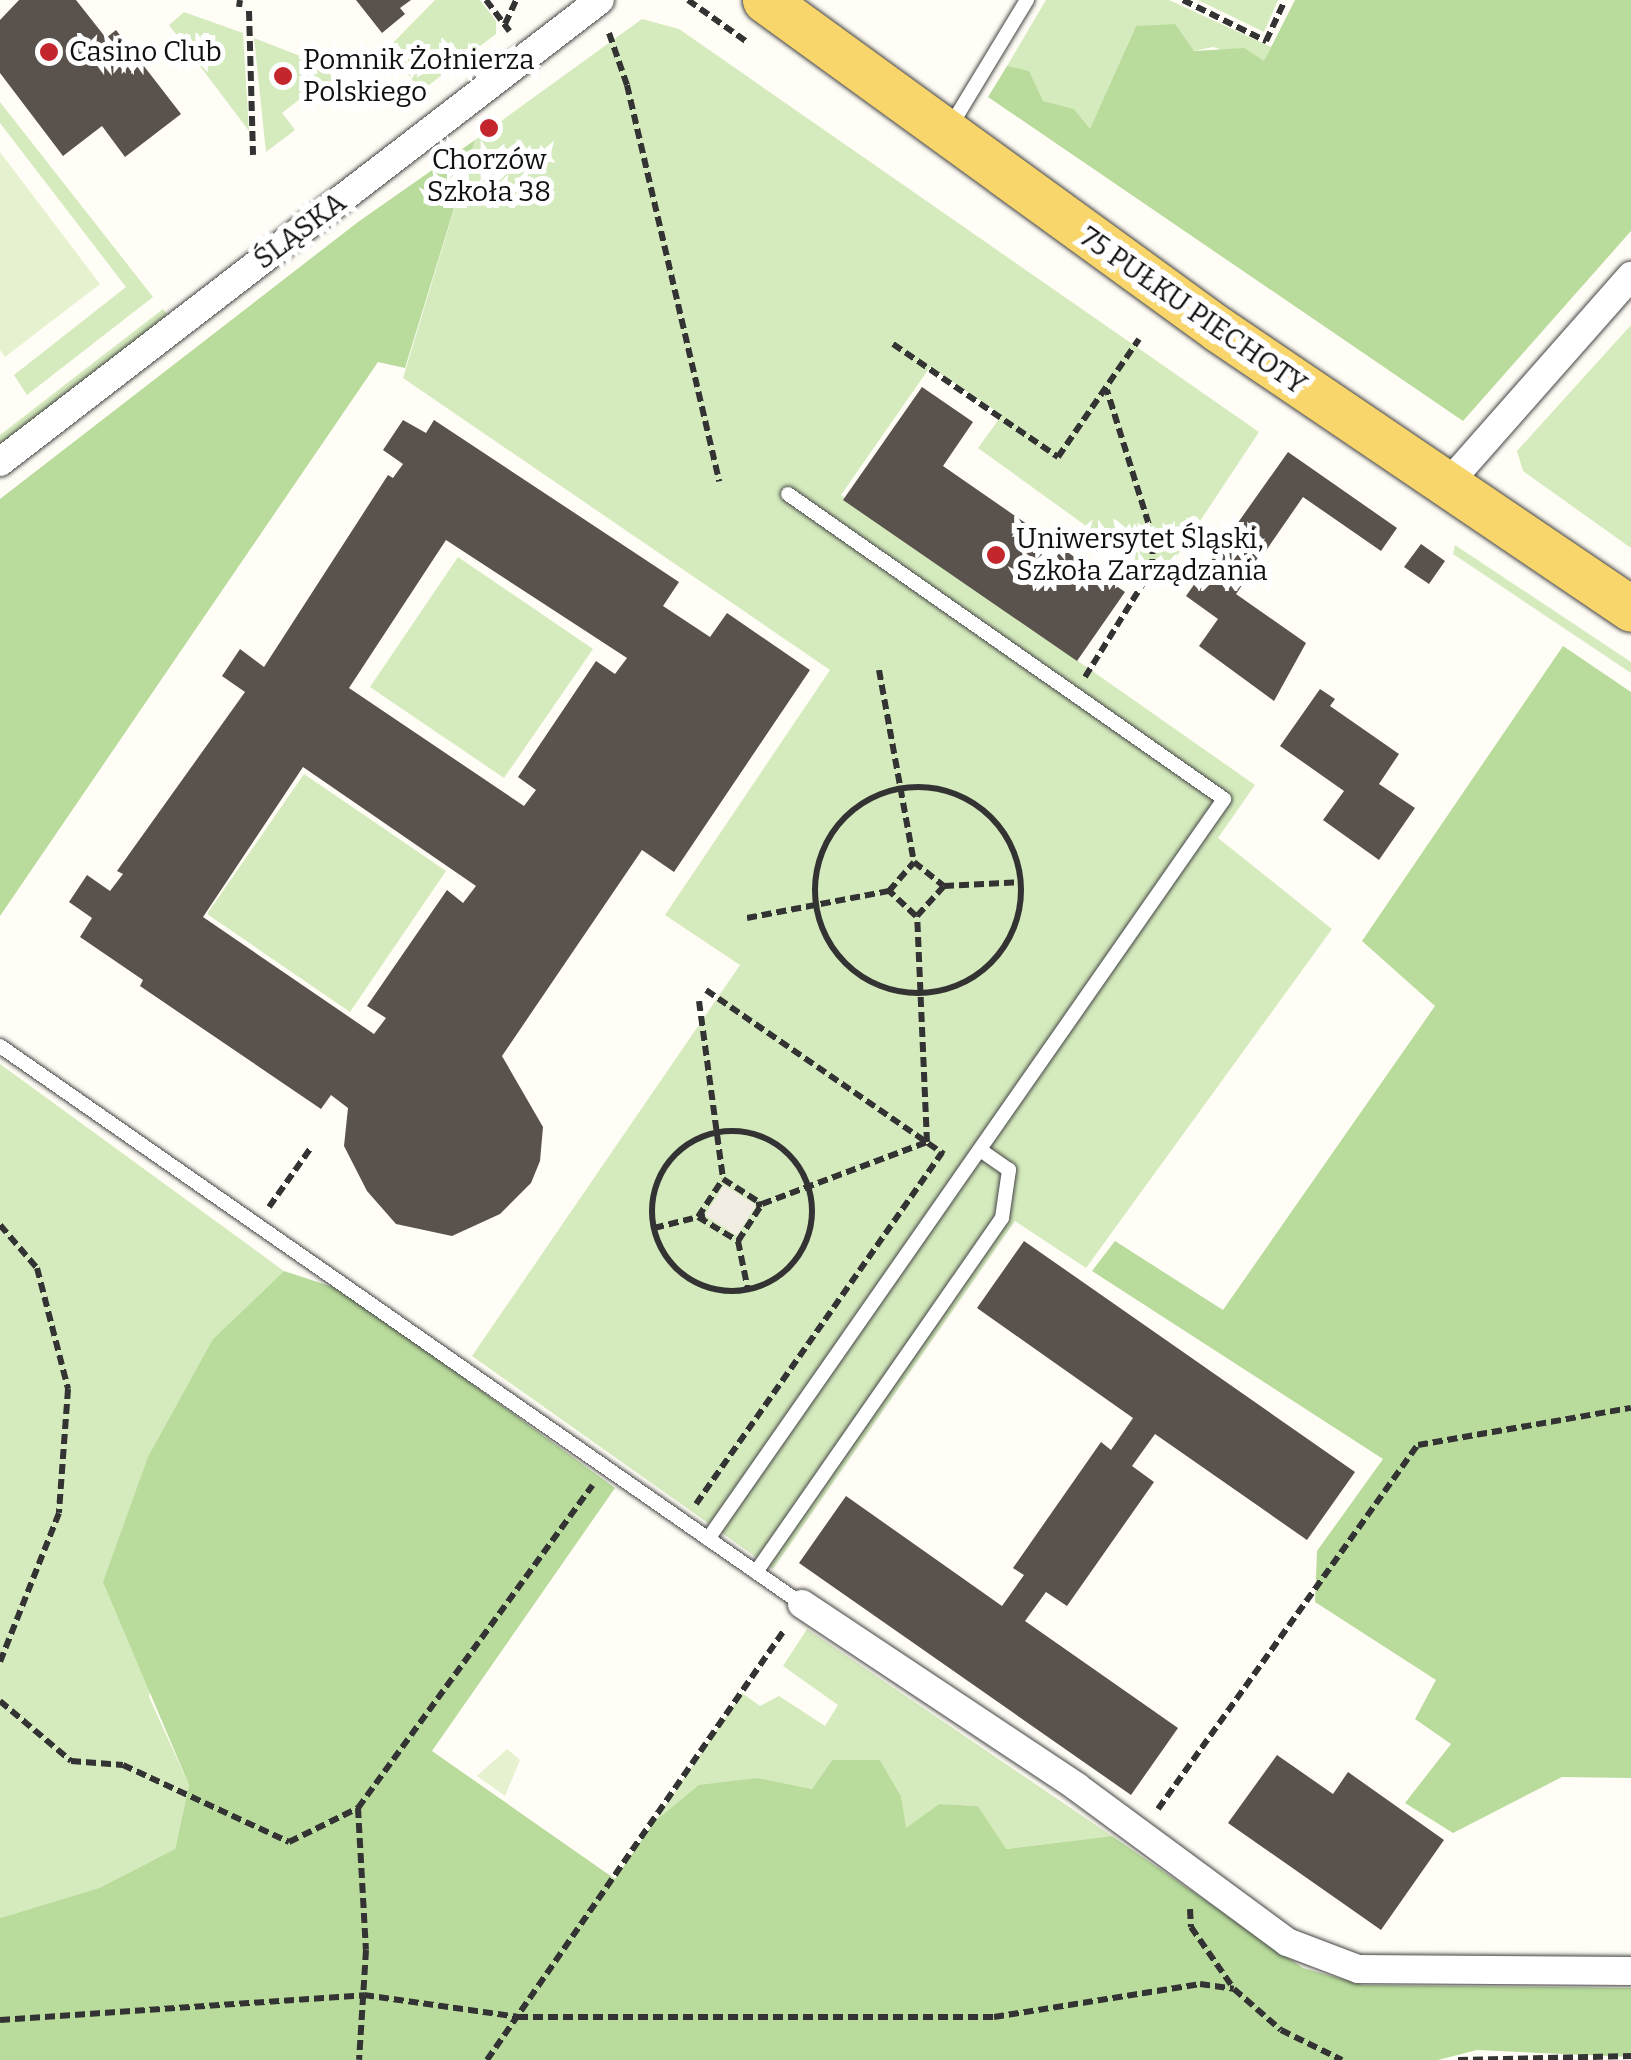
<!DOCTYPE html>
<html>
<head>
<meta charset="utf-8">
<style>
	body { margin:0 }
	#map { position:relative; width:1631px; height:2060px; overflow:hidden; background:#fffdf5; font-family:Bitter,serif }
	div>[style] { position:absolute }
	.green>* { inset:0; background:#d5ebbd }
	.forest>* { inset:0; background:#b9dc9c }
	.pitch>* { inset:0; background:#e6f2cf }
	.plaza>* { inset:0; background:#f1ede2 }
	.building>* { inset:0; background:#5a524d }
	.path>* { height:6px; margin-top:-3px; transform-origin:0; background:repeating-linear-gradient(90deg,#333 0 10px,transparent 0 15px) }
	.path>.ring { margin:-3px; padding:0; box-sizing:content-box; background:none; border:6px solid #333; border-radius:50% }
	.roads { filter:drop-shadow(0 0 2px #444) drop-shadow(0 0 2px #444) }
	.lane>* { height:14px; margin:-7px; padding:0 7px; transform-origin:7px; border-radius:7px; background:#fff }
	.street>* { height:28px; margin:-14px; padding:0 14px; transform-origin:14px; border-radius:14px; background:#fff }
	.primary>* { height:45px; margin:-22.5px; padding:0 22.5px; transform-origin:22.5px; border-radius:22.5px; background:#f9d66b }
	.dots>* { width:28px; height:28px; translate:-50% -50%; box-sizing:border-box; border:5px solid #fff; border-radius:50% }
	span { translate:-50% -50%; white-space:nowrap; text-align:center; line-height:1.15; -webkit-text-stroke:10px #fff; paint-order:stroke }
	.poi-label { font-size:28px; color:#111 }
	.left { translate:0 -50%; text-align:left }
	.street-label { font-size:28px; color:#111 }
</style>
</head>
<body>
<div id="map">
	<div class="green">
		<i style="clip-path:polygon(435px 0,480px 0,496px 21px,496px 34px,421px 91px,388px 48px)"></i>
		<i style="clip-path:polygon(1046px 0,1169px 0,1271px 47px,1264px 62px,1213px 47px,1194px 51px,1136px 26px,1090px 130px,1074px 109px,1043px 102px,1007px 66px)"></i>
		<i style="clip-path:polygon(1198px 0,1278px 0,1264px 32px)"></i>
		<i style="clip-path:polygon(184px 12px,243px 33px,249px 131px,169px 25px)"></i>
		<i style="clip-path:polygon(642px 19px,679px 29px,1259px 432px,1161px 580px,978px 448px,1002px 415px,930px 367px,841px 495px,1255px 785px,1218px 838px,1332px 929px,1086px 1268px,1015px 1221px,773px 1569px,472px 1356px,740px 965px,665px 915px,830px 670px,403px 378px,475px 140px)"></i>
		<i style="clip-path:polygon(254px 38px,308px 59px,317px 56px,345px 94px,338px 98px,323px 81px,282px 113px,295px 130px,266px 152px)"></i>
		<i style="clip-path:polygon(0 102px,153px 297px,27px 395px,14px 375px,126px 287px,0 123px)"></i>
		<i style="clip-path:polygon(163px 309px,169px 316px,0 445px,0 435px)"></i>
		<i style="clip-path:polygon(1631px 325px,1631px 548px,1523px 471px,1517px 451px)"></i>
		<i style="clip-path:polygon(1455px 545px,1631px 662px,1631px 673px,1453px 554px)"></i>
		<i style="clip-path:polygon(458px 557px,593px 649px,504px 778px,370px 687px)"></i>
		<i style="clip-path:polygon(304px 774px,446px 871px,350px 1012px,207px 914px)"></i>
		<i style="clip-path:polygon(0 1064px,284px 1271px,213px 1339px,149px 1697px,189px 1785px,175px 1849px,99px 1888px,0 1918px)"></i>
		<i style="clip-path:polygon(807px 1629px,1112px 1836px,1005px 1849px,978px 1806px,939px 1804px,905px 1829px,901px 1796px,880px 1760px,832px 1760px,812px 1789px,758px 1778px,654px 1822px,742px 1693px,760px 1706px,779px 1696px,825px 1726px,838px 1705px,783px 1666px)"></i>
	</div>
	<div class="forest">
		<i style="clip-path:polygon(1295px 0,1631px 0,1631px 231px,1463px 421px,988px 97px,1007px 66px,1029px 71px,1043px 101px,1074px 109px,1090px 129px,1136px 26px,1175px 24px,1194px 51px,1244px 48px,1264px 61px)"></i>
		<i style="clip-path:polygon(475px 140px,405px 368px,378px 362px,0 916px,0 499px,358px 222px)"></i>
		<i style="clip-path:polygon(1563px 646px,1631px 692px,1631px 1778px,1562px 1777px,1453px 1833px,1405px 1803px,1451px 1744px,1415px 1719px,1436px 1680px,1315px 1602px,1317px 1551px,1383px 1459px,1092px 1271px,1115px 1241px,1223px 1310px,1435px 1006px,1362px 941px)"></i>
		<i style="clip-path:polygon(284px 1271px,345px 1291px,615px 1488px,432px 1751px,615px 1879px,654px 1822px,699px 1785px,758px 1778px,812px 1789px,832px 1760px,880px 1760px,901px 1796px,906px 1828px,939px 1804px,978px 1806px,1006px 1849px,1112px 1836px,1303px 1968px,1363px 1985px,1631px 1988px,1631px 2057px,1477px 2050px,1438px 2060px,0 2060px,0 1918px,99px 1888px,175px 1849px,189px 1785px,103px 1582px,148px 1457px,213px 1339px)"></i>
	</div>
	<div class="pitch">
		<i style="clip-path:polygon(0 152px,100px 284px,5px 357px,0 350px)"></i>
		<i style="clip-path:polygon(507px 1749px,520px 1760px,505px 1796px,477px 1776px)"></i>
	</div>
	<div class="plaza">
		<i style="clip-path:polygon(724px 1185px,756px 1205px,737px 1236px,705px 1215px)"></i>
	</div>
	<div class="building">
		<i style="clip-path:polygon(19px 0,76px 0,106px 38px,116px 30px,181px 114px,125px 157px,102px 126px,63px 156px,0 73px,0 20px)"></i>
		<i style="clip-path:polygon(356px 0,411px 0,400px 8px,405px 14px,382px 33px)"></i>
		<i style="clip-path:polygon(922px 387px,973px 422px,943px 466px,1125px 592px,1077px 661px,843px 500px)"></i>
		<i style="clip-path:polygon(evenodd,403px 420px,426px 433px,434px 420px,679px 582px,663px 606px,710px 637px,727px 613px,810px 670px,674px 872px,642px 850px,502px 1056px,543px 1127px,540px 1161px,531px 1183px,500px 1214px,452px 1236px,396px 1224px,367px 1191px,344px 1146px,348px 1108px,331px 1095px,321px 1109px,140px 986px,143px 980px,80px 937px,92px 918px,69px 902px,87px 875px,110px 891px,123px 874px,117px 871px,245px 692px,222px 676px,240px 649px,264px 667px,388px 475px,393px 478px,403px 464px,383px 450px,403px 420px,446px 540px,627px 658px,615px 674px,596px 661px,518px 777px,536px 790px,524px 806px,349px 688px,446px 540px,403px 420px,303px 767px,476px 886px,463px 903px,447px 890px,367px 1006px,386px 1018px,374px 1034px,203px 917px,303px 767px)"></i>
		<i style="clip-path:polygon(1288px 452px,1397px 528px,1381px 551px,1303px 497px,1236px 594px,1306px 643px,1274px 701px,1199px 646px,1218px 619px,1186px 596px)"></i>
		<i style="clip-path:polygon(1421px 544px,1445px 561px,1429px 584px,1404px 567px)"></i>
		<i style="clip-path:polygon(1320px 689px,1335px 699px,1330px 706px,1399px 754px,1379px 784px,1415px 808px,1379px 860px,1323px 820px,1344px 791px,1280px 746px)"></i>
		<i style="clip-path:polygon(1024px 1241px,1355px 1472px,1307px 1540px,1155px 1434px,1132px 1466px,1154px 1482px,1067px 1606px,1046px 1592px,1025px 1621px,1178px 1728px,1131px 1795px,799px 1563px,846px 1496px,1002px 1606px,1024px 1575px,1013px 1568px,1101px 1442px,1111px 1450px,1133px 1418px,977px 1308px)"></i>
		<i style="clip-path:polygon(1277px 1755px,1333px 1794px,1348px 1772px,1444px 1840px,1381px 1930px,1228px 1823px)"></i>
	</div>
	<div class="path">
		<i style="left:486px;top:0;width:39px;rotate:53deg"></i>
		<i style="left:688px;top:0;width:72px;rotate:35.4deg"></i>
		<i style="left:1183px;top:0;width:93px;rotate:26.3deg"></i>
		<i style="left:1266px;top:41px;width:45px;rotate:-65.1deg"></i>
		<i style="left:239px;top:7px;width:7px;rotate:-82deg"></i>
		<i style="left:249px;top:11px;width:144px;rotate:88.4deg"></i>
		<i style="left:505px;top:24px;width:26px;rotate:-65deg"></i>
		<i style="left:609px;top:33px;width:55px;rotate:70.9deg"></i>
		<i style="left:627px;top:85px;width:407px;rotate:76.9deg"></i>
		<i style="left:893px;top:344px;width:200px;rotate:34.4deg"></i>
		<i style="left:1058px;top:457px;width:143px;rotate:-55.5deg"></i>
		<i style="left:879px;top:670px;width:195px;rotate:79.7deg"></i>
		<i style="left:1085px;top:677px;width:127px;rotate:-58.2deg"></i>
		<i style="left:1152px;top:569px;width:31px;rotate:-88deg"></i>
		<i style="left:1153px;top:538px;width:155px;rotate:-107.3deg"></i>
		<i class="ring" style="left:815px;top:787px;width:200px;height:200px"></i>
		<i style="left:916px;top:916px;width:37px;rotate:-137deg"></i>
		<i style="left:889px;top:891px;width:38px;rotate:-49deg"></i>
		<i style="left:914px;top:862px;width:38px;rotate:39deg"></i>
		<i style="left:747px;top:918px;width:145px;rotate:-10.8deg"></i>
		<i style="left:706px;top:990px;width:289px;rotate:34.6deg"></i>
		<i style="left:699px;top:1001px;width:180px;rotate:82.3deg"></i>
		<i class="ring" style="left:652px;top:1131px;width:154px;height:154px"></i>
		<i style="left:269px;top:1207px;width:71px;rotate:-54.7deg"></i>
		<i style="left:705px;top:1215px;width:7px;rotate:164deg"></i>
		<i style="left:698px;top:1217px;width:45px;rotate:-56.7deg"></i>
		<i style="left:723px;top:1179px;width:46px;rotate:32.7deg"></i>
		<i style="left:762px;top:1204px;width:6px;rotate:171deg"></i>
		<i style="left:0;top:1225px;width:57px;rotate:49.3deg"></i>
		<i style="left:37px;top:1268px;width:125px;rotate:75.6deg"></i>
		<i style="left:68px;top:1389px;width:124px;rotate:94.2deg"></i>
		<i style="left:59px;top:1513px;width:160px;rotate:111.6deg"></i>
		<i style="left:654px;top:1228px;width:45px;rotate:-14deg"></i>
		<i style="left:698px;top:1217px;width:47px;rotate:31deg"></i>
		<i style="left:738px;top:1241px;width:50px;rotate:78.5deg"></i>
		<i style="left:738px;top:1241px;width:44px;rotate:-57deg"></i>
		<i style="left:762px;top:1204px;width:176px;rotate:-20.6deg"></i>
		<i style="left:927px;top:1142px;width:226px;rotate:-92.5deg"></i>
		<i style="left:917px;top:916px;width:40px;rotate:-48deg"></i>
		<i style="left:944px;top:886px;width:78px;rotate:-2.9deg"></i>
		<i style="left:696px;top:1504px;width:429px;rotate:-55deg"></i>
		<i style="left:0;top:1701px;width:93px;rotate:40.2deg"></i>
		<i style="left:71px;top:1761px;width:52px;rotate:4.4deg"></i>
		<i style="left:123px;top:1765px;width:183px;rotate:24.9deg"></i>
		<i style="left:289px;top:1842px;width:77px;rotate:-26.2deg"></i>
		<i style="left:358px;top:1808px;width:399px;rotate:-54deg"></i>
		<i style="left:358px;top:1808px;width:142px;rotate:86.8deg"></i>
		<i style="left:366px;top:1950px;width:110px;rotate:93.6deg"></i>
		<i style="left:1158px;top:1809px;width:447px;rotate:-54.5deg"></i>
		<i style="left:1418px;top:1445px;width:216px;rotate:-9.9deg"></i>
		<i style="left:1190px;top:1909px;width:18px;rotate:87deg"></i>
		<i style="left:1191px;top:1927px;width:75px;rotate:55.3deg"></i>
		<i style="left:1234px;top:1989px;width:62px;rotate:41.1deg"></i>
		<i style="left:1281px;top:2030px;width:68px;rotate:26.2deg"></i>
		<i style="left:0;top:2020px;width:365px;rotate:-3.9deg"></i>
		<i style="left:364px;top:1995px;width:156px;rotate:8.1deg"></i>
		<i style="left:518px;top:2017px;width:476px"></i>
		<i style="left:994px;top:2017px;width:209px;rotate:-9.1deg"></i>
		<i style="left:1200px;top:1984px;width:34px;rotate:8deg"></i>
		<i style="left:487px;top:2060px;width:524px;rotate:-55.34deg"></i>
		<i style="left:1458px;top:2060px;width:173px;rotate:-1.3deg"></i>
	</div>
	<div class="roads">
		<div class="lane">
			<i style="left:950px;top:127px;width:149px;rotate:-58.8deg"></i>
			<i style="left:0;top:1046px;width:977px;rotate:34.83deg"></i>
			<i style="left:708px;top:1539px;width:902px;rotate:-55.11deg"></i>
			<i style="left:1224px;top:799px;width:532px;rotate:-145.03deg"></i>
			<i style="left:756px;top:1572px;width:431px;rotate:-55.2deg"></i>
			<i style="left:1002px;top:1218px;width:49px;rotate:-81.7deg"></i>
			<i style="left:1009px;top:1170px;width:35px;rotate:-145deg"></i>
		</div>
		<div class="street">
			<i style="left:0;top:462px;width:757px;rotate:-37.6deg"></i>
			<i style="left:1444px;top:488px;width:283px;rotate:-48.6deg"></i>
			<i style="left:802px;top:1604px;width:330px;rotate:33.6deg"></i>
			<i style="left:1077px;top:1787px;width:261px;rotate:36.4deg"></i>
			<i style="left:1287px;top:1942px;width:76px;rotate:20.8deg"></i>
			<i style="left:1358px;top:1969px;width:273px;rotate:0.4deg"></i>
		</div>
		<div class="primary">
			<i style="left:765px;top:0;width:560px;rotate:35.99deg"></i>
			<i style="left:1218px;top:329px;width:499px;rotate:34.1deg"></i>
		</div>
	</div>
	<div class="dots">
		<i style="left:49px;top:52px;background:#c4262e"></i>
		<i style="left:283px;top:76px;background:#c4262e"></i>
		<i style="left:489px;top:128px;background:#c4262e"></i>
		<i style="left:996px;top:555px;background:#c4262e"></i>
	</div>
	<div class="poi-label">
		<span class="left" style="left:69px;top:52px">Casino Club</span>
		<span class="left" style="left:303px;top:76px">Pomnik Żołnierza<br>Polskiego</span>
		<span style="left:489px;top:176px">Chorzów<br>Szkoła 38</span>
		<span class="left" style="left:1016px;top:555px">Uniwersytet Śląski,<br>Szkoła Zarządzania</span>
	</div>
	<div class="street-label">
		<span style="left:300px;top:231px;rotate:-37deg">ŚLĄSKA</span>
		<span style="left:1193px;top:311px;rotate:35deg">75 PUŁKU PIECHOTY</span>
	</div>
</div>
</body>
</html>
